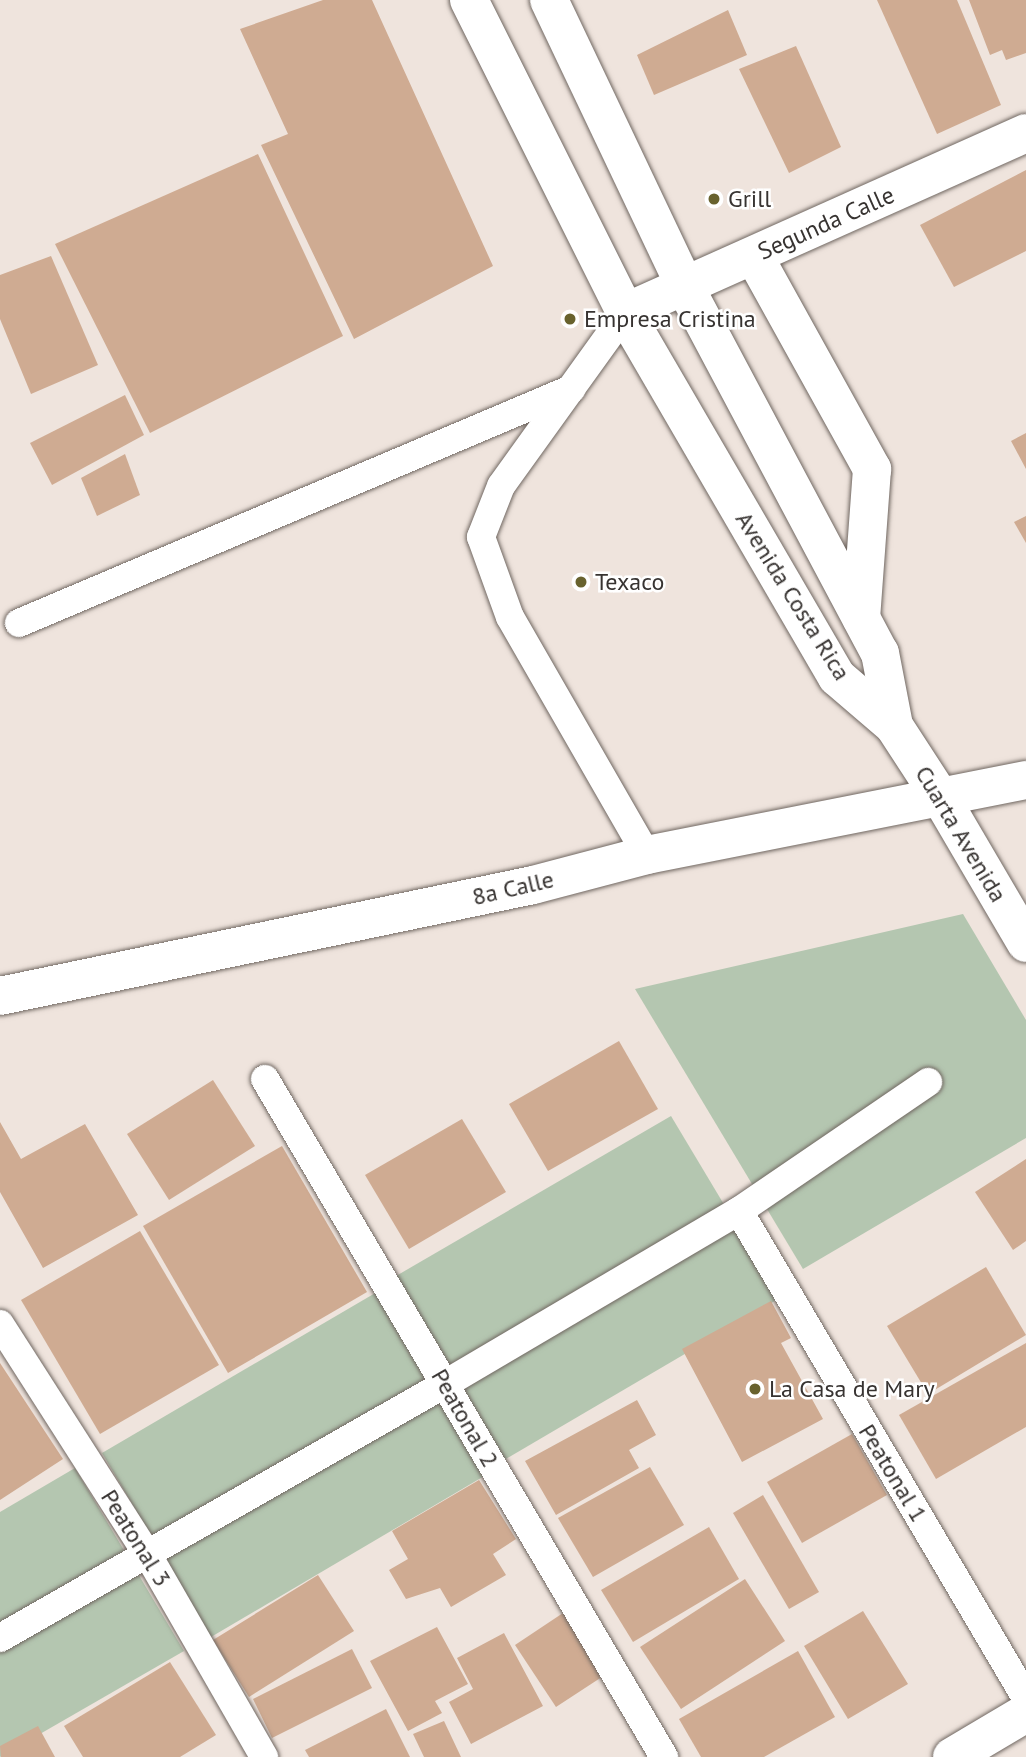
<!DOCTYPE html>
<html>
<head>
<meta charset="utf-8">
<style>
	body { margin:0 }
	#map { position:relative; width:1026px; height:1757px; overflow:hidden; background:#efe4dd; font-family:"PT Sans",sans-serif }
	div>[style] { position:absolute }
	.green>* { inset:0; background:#b4c6b0 }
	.building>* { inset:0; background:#cfab92 }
	.roads { filter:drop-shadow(0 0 2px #706761) drop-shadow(0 0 2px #706761) }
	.lane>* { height:28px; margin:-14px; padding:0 14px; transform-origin:14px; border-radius:14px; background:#fff }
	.street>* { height:38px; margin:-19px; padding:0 19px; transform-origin:19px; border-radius:19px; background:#fff }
	.secondary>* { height:38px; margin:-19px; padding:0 19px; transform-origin:19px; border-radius:19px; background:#fff }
	.dots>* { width:19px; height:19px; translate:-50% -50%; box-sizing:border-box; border:4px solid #fff; border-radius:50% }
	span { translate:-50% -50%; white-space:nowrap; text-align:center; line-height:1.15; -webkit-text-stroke:5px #fff; paint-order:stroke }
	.poi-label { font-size:24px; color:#373331 }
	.left { translate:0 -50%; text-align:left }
	.street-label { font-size:24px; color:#373331 }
</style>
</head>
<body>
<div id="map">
	<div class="green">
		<i style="clip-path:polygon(963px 914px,1026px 1020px,1026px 1138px,803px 1269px,635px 989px)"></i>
		<i style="clip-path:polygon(671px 1116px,780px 1298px,504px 1460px,396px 1276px)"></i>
		<i style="clip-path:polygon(377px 1292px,486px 1475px,211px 1637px,102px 1453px)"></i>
		<i style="clip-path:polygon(75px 1468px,184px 1651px,0 1757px,0 1512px)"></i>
	</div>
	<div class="building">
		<i style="clip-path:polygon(323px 0,372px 0,493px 266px,354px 339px,261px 145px,288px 134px,240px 29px)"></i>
		<i style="clip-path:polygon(877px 0,957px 0,1001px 105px,937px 134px)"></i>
		<i style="clip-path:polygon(969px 0,1026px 0,1026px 53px,1006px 60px,1002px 50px,990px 55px)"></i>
		<i style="clip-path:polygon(728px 10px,747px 55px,654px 95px,637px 55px)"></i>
		<i style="clip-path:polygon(796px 46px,841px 147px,789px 173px,739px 69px)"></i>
		<i style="clip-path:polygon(258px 154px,343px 336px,150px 433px,55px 244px)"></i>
		<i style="clip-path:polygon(1026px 170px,1026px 251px,954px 287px,920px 225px)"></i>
		<i style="clip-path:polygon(51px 256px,98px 365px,31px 394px,0 319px,0 275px)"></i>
		<i style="clip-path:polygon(125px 395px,144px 435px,52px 485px,30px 443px)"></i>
		<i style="clip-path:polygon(1026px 433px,1026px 469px,1011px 441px)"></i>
		<i style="clip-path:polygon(125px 454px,140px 495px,97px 516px,81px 478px)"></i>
		<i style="clip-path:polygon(1026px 516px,1026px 543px,1014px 522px)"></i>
		<i style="clip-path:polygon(619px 1041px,658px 1109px,548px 1171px,509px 1104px)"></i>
		<i style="clip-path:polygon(213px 1080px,255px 1146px,169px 1200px,127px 1134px)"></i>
		<i style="clip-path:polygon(462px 1119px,506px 1192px,409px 1249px,365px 1175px)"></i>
		<i style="clip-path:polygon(0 1122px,21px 1159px,85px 1124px,138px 1215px,43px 1268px,0 1192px)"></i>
		<i style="clip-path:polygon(282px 1146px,367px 1292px,228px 1373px,143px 1226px)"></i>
		<i style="clip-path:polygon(1026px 1159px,1026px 1241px,1013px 1250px,975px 1192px)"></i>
		<i style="clip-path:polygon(140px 1231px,219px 1365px,100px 1434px,21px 1300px)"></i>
		<i style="clip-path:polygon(986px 1267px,1026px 1335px,928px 1394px,887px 1326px)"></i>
		<i style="clip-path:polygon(771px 1301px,791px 1338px,781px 1343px,823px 1419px,742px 1462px,682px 1349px)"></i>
		<i style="clip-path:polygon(1026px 1343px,1026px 1427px,936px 1479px,899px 1415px)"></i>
		<i style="clip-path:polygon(0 1363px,63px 1459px,0 1500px)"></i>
		<i style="clip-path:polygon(637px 1400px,656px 1435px,629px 1450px,639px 1468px,556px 1515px,525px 1461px)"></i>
		<i style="clip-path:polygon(852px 1434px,887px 1495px,802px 1543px,767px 1482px)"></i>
		<i style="clip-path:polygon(650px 1467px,684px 1525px,593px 1577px,558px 1518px)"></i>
		<i style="clip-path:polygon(479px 1480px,516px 1539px,493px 1554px,506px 1575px,451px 1607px,440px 1588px,406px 1599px,389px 1570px,408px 1559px,392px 1531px)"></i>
		<i style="clip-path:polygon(763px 1495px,819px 1592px,789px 1609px,733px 1513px)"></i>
		<i style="clip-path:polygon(709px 1527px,739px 1579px,633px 1642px,601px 1590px)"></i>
		<i style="clip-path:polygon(318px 1575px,354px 1631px,249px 1697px,213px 1640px)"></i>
		<i style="clip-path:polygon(745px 1579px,785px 1641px,681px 1709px,640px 1647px)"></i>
		<i style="clip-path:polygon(569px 1609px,611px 1671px,556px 1707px,515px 1645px)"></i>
		<i style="clip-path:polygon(863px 1611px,908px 1684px,848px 1719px,804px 1646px)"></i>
		<i style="clip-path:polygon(437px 1627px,468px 1684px,435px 1701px,442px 1713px,408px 1731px,370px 1661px)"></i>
		<i style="clip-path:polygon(504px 1633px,543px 1706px,471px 1744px,449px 1702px,473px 1689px,457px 1658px)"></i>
		<i style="clip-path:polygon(352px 1649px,372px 1688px,272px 1738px,253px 1699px)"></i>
		<i style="clip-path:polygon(798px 1651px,835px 1717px,764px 1757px,701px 1757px,679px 1719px)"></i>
		<i style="clip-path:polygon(170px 1662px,216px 1735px,180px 1757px,83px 1757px,64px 1726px)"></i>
		<i style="clip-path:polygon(386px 1709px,410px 1757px,309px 1757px,305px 1750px)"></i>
		<i style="clip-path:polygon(444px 1721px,461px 1757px,424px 1757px,413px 1734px)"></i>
		<i style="clip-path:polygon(38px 1726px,55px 1757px,1px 1757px,0 1746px)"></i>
	</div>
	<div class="roads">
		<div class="lane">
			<i style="left:626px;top:312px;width:214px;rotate:125.7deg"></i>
			<i style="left:501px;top:486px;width:55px;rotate:111.4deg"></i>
			<i style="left:481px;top:537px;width:85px;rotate:70.1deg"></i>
			<i style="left:510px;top:617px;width:275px;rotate:60.1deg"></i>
			<i style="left:19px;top:623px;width:600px;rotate:-22.97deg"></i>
			<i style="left:265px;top:1079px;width:787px;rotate:59.52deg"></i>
			<i style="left:739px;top:1211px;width:565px;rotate:59.49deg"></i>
			<i style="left:0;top:1324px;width:274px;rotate:57.4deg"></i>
			<i style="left:148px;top:1555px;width:233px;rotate:60.1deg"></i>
			<i style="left:0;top:1638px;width:512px;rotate:-29.72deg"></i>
			<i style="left:445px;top:1384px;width:341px;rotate:-30.5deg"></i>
			<i style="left:739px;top:1211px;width:229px;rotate:-34.3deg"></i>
		</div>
		<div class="street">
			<i style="left:469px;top:0;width:364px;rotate:63.4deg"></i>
			<i style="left:632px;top:325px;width:407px;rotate:59.8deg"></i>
			<i style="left:837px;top:677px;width:75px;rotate:40.7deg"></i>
			<i style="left:894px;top:726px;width:86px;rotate:56.9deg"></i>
			<i style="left:941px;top:798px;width:168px;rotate:59.6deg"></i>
			<i style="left:549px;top:0;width:318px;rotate:64.6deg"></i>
			<i style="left:685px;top:287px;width:415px;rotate:62deg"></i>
			<i style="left:880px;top:653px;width:74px;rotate:79.1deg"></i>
			<i style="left:754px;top:256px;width:244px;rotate:61deg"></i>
			<i style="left:872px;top:469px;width:149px;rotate:94.2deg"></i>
			<i style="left:626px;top:312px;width:438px;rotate:-24.1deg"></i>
			<i style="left:952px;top:1757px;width:86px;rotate:-30.7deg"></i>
		</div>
		<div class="secondary">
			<i style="left:0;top:996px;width:544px;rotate:-11.76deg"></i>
			<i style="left:533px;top:885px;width:118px;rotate:-14.7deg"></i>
			<i style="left:647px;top:855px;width:386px;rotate:-11.2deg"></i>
		</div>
	</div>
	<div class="dots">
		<i style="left:714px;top:199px;background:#68622e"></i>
		<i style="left:570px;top:319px;background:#68622e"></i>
		<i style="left:581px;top:582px;background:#68622e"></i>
		<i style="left:755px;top:1389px;background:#68622e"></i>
	</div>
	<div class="poi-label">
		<span class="left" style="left:728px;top:199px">Grill</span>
		<span class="left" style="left:584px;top:319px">Empresa Cristina</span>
		<span class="left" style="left:595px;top:582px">Texaco</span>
		<span class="left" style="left:769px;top:1389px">La Casa de Mary</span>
	</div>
	<div class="street-label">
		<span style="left:826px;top:223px;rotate:-24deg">Segunda Calle</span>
		<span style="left:793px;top:596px;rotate:58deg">Avenida Costa Rica</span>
		<span style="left:961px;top:834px;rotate:59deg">Cuarta Avenida</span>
		<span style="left:513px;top:888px;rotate:-13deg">8a Calle</span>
		<span style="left:465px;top:1418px;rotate:60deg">Peatonal 2</span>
		<span style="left:893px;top:1473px;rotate:59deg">Peatonal 1</span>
		<span style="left:136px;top:1538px;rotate:58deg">Peatonal 3</span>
	</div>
</div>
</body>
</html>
